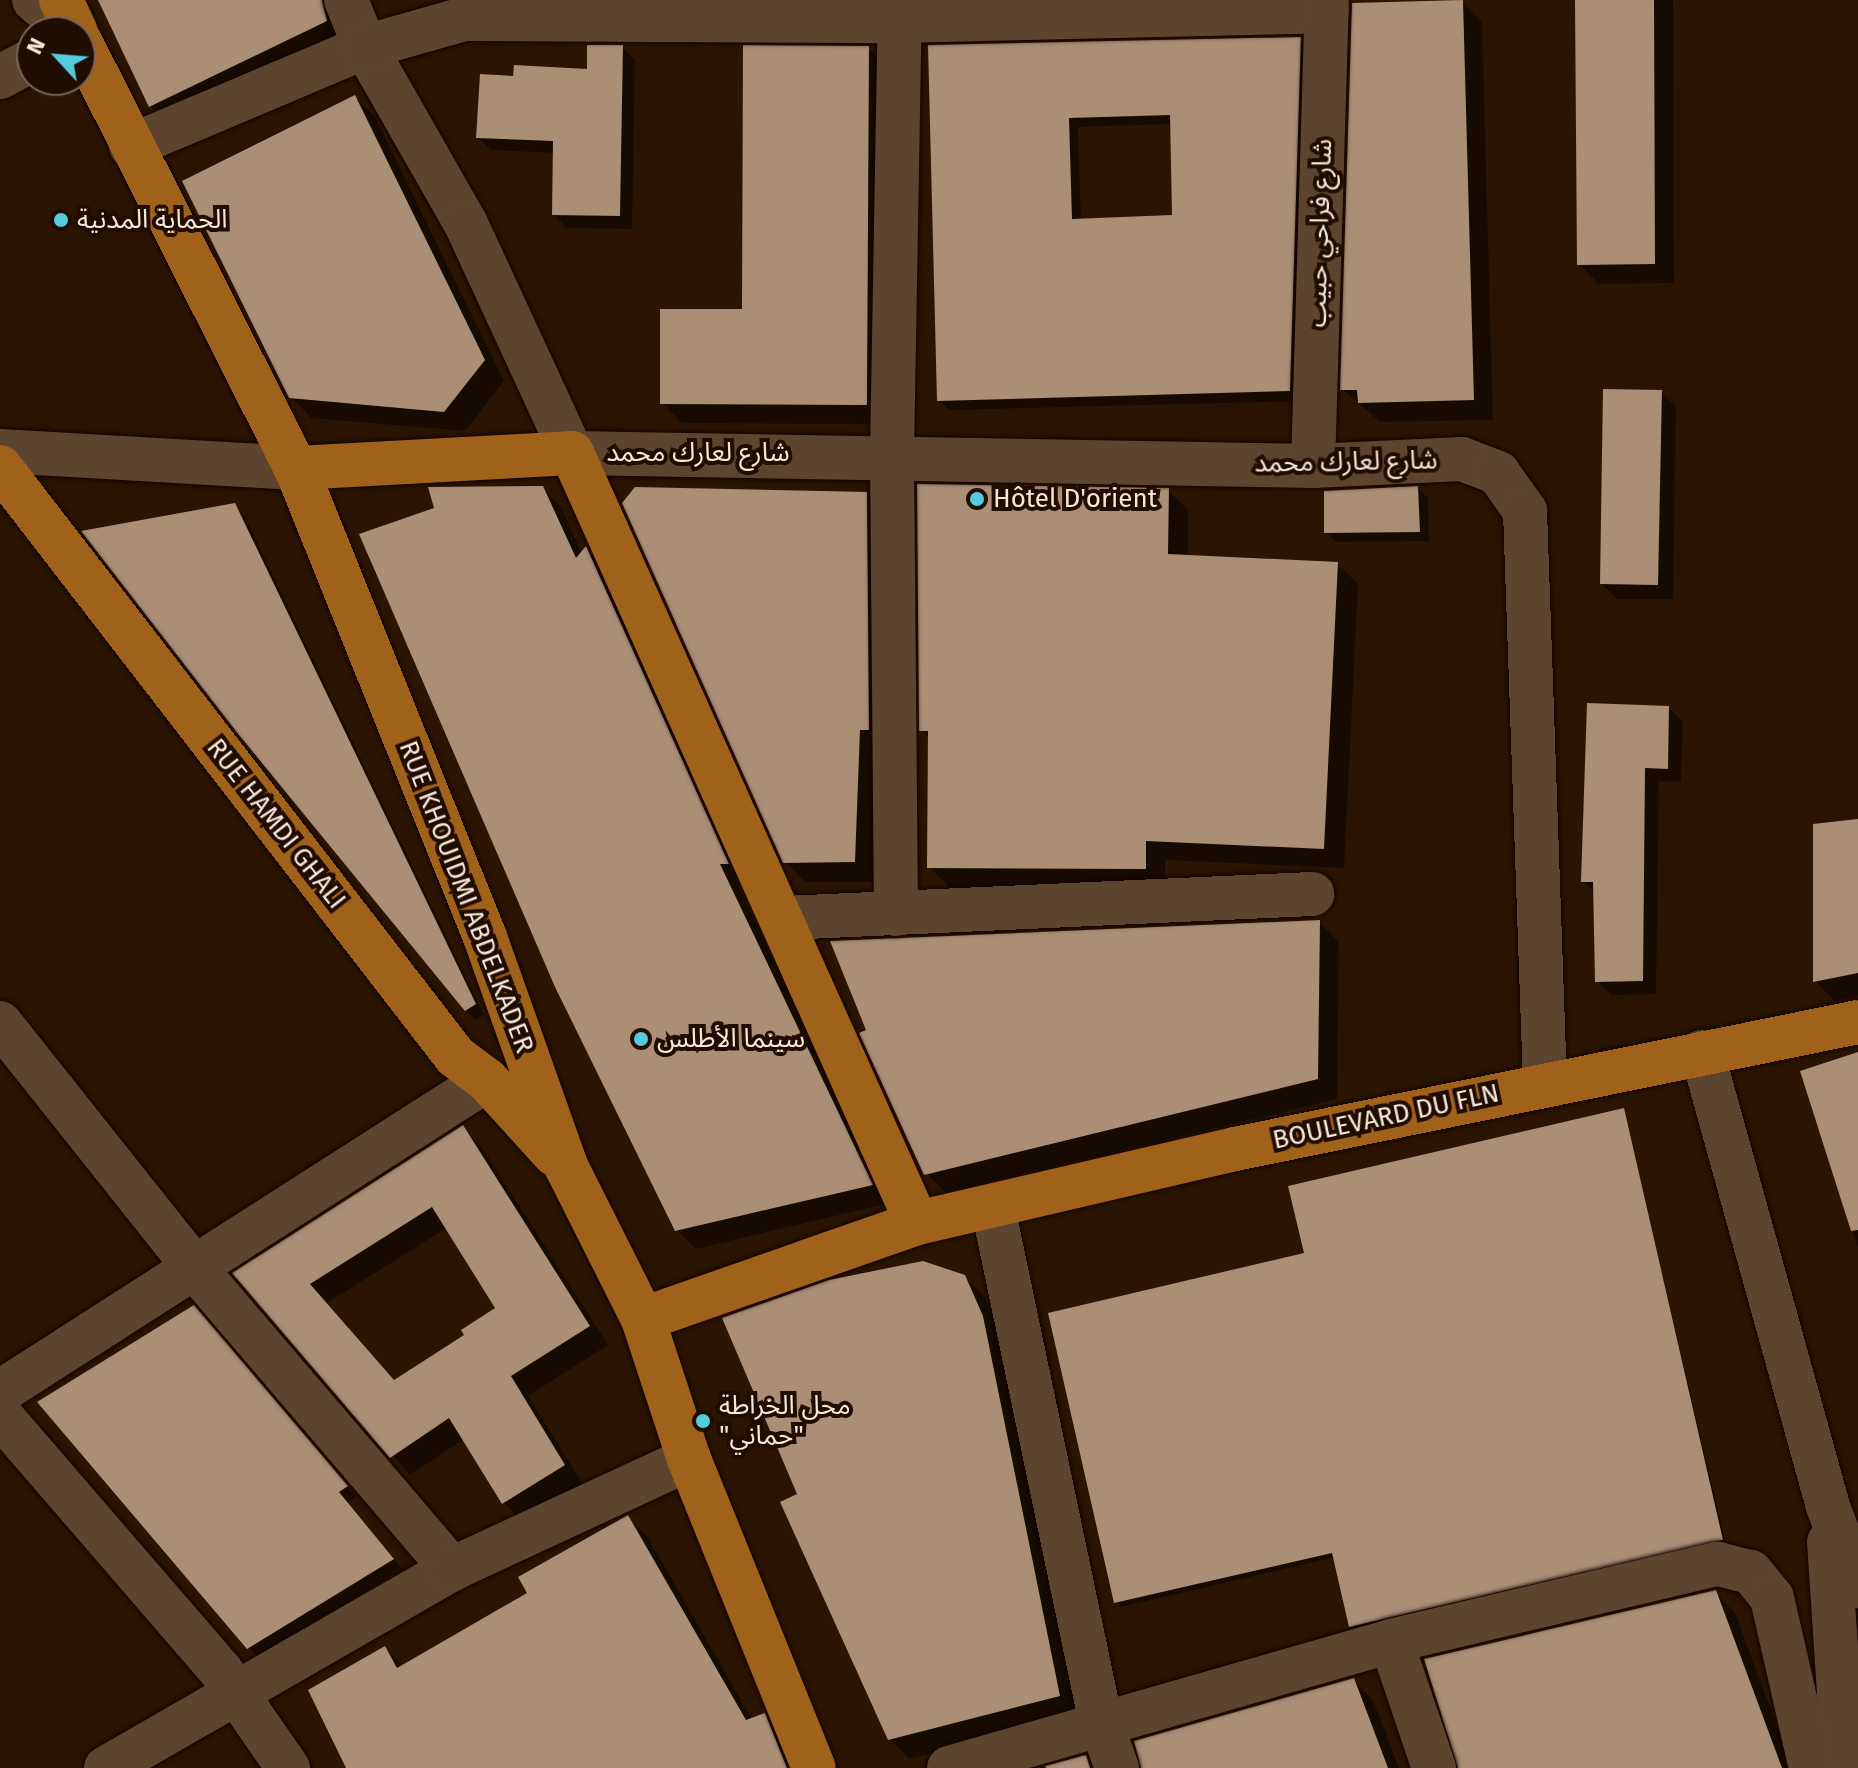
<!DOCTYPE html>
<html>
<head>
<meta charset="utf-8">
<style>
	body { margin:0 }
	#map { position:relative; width:1858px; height:1768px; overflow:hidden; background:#2b1502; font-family:"Fira Sans","Noto Sans Arabic",sans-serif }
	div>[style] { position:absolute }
	.shadow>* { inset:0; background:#0007 }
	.building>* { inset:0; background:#ab8e76 }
	.roads { filter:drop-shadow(0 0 2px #130200) drop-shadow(0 0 2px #130200) }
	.minor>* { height:44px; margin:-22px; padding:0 22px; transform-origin:22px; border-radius:22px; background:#5d442e }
	.major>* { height:44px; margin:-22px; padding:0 22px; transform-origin:22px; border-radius:22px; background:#a0611b }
	.dots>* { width:22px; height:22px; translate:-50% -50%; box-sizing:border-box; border:4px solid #210c00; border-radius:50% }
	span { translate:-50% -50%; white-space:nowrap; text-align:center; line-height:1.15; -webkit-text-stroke:8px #210c00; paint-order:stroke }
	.poi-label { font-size:26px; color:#f8e8db }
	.left { translate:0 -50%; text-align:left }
	.street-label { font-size:26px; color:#f8e8db }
	.north { position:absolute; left:16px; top:16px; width:80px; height:80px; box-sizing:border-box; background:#210c00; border:2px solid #776458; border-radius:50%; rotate:296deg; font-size:22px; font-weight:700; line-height:32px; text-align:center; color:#f8e8db }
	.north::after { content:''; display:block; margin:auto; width:28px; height:36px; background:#54cade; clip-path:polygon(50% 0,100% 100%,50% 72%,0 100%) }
</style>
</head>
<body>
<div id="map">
	<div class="shadow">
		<i style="clip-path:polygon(100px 0,336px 0,341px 36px,165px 121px,150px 106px)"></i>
		<i style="clip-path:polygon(1577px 0,1673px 0,1674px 283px,1599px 284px,1579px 264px)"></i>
		<i style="clip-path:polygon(1462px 2px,1482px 22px,1493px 420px,1380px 422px,1342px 389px)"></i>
		<i style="clip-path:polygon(evenodd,1300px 39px,1310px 49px,1299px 401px,949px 410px,939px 400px,930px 47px,1300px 39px,1172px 124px,1174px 217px,1081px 221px,1078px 127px,1172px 124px)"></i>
		<i style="clip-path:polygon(622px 47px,635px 60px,632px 229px,567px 228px,554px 215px,555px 153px,491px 150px,478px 137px,515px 78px,588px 71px)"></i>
		<i style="clip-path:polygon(868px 48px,888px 68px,886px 424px,682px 423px,662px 403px,744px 311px)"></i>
		<i style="clip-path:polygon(355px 97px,375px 117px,504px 381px,465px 431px,311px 418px,291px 397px)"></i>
		<i style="clip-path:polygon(1661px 392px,1676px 407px,1673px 599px,1617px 599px,1602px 584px)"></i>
		<i style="clip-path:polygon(542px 488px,561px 507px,582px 553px,586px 549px,604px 567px,745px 882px,736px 882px,889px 1203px,696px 1249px,677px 1230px,436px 509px)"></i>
		<i style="clip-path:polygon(1418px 488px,1428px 498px,1429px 541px,1336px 542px,1326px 532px)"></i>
		<i style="clip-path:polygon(1168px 490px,1188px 510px,1188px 557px,1337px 564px,1358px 584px,1344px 868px,1165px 860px,1165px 888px,949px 887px,929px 867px,930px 739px,921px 730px)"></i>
		<i style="clip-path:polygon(866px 494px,887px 514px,874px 882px,805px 882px,785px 862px)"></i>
		<i style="clip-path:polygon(234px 505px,244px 515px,484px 1015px,476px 1020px,466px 1010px)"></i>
		<i style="clip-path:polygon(1669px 708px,1683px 722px,1681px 782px,1659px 781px,1656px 994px,1611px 995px,1597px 981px,1595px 893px,1583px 881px)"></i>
		<i style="clip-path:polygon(1858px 821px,1858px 996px,1835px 1001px,1815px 981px)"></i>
		<i style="clip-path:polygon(1319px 922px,1339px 942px,1337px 1099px,945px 1192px,925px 1172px)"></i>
		<i style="clip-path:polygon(1858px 1054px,1858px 1248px,1802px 1072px)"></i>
		<i style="clip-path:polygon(1623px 1110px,1726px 1544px,1355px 1631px,1335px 1557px,1121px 1607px,1116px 1602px,1306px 1255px)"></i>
		<i style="clip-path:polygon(evenodd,463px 1128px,481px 1146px,608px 1345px,528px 1396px,583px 1484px,522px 1521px,504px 1503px,464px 1439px,410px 1475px,235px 1274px,463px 1128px,447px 1228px,498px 1309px,467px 1336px,395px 1382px,327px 1303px,447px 1228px)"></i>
		<i style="clip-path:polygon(964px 1277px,985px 1297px,1002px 1338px,1079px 1716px,909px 1759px,889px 1738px,800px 1495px)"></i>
		<i style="clip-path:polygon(203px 1318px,356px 1497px,347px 1503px,402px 1569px,258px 1657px,248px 1647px)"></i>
		<i style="clip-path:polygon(628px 1517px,647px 1536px,752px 1720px,764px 1715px,783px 1734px,797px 1768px,350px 1768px,385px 1648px,404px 1667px,530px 1594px)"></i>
		<i style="clip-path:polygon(1715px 1592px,1735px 1613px,1793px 1768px,1459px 1768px)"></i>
		<i style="clip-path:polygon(1353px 1680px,1373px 1700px,1399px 1768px,1143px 1768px)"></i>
	</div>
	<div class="building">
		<i style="clip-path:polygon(98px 0,322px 0,327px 21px,149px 107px)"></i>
		<i style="clip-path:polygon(1463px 0,1474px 400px,1358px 403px,1357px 390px,1340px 390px,1352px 3px)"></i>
		<i style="clip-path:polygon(1575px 0,1654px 0,1655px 264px,1577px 265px)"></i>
		<i style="clip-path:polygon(evenodd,1301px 37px,1290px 391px,937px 401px,928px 45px,1301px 37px,1170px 115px,1172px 215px,1072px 219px,1069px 118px,1170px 115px)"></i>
		<i style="clip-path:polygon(587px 45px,623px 45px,620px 216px,552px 215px,553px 141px,476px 138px,480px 74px,513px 76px,514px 65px,587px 69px)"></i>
		<i style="clip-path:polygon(743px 45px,869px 46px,867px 405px,660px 404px,660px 309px,742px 309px)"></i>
		<i style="clip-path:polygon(355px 95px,485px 360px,444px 412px,289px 398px,182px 181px)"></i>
		<i style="clip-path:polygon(1603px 389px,1662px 390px,1658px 585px,1600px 584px)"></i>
		<i style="clip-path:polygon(917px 484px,1169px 488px,1168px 554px,1338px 562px,1324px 849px,1146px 841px,1146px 869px,927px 868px,928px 731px,919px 731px)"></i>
		<i style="clip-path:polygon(543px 486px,576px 558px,586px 546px,729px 864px,720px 864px,873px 1185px,675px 1231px,555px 987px,359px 534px,434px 508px,428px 487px)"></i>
		<i style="clip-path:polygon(1418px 486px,1420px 532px,1324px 533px,1324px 491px)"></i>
		<i style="clip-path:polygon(635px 487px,867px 492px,869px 730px,860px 730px,855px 862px,783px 863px,622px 503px)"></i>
		<i style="clip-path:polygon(235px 503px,476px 1004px,465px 1011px,235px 730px,81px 531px)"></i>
		<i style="clip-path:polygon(1587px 703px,1669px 706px,1668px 769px,1645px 768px,1643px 981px,1595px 982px,1593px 882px,1581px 882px)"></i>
		<i style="clip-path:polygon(1858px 819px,1858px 973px,1813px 982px,1813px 824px)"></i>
		<i style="clip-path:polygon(1320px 920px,1318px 1079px,924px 1175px,859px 1033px,866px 1030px,830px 941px)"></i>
		<i style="clip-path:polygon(1858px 1052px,1858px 1230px,1851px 1231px,1800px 1071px)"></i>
		<i style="clip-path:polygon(1624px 1108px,1723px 1540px,1349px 1627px,1332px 1553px,1114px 1603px,1048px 1313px,1304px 1253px,1288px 1186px)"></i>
		<i style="clip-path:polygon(evenodd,463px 1125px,590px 1326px,511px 1376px,565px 1465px,502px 1504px,449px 1418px,390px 1458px,232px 1273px,463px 1125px,432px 1207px,495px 1308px,461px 1330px,464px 1335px,394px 1380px,310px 1284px,432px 1207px)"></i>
		<i style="clip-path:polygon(923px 1261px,965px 1275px,983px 1316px,1060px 1696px,888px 1740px,780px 1502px,797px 1494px,722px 1318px,829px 1280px)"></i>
		<i style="clip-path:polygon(194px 1305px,348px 1486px,339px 1492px,394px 1559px,247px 1649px,37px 1402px)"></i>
		<i style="clip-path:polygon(628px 1515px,746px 1720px,765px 1713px,787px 1768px,346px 1768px,308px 1690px,385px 1646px,397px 1668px,527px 1593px,518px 1577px)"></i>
		<i style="clip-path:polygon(1716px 1590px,1782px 1768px,1458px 1768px,1424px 1659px)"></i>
		<i style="clip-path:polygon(1354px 1678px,1388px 1768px,1141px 1768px,1134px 1741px)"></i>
		<i style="clip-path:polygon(1086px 1755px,1090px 1768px,1046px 1768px,1045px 1766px)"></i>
	</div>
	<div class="roads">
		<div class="minor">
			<i style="left:34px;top:0;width:50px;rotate:40.1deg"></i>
			<i style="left:346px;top:0;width:51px;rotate:68deg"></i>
			<i style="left:365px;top:47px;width:204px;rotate:60.3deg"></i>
			<i style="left:466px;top:224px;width:252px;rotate:65.2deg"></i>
			<i style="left:572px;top:453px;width:741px;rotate:1.01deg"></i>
			<i style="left:1313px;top:466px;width:149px;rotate:-2.7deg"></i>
			<i style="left:1462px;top:459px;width:39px;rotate:21deg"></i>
			<i style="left:1498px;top:473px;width:47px;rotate:54.6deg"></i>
			<i style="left:1525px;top:511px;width:572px;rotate:88deg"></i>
			<i style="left:0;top:77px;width:36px;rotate:-28deg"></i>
			<i style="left:131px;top:146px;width:254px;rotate:-22.9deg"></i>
			<i style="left:365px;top:47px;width:103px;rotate:-15.8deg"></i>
			<i style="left:464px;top:19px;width:436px;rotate:0.3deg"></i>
			<i style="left:900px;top:21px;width:427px;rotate:-1.3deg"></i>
			<i style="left:0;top:451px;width:296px;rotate:3.3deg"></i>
			<i style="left:1313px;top:466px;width:466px;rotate:-88.3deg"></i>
			<i style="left:896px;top:914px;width:459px;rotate:-90.5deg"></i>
			<i style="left:892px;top:455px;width:455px;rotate:-89deg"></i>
			<i style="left:785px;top:918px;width:528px;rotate:-2.61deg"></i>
			<i style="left:0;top:1023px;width:310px;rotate:51.5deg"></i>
			<i style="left:193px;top:1266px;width:399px;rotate:49.5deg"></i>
			<i style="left:1702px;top:1052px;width:469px;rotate:74.5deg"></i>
			<i style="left:1827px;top:1504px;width:88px;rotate:69.3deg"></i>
			<i style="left:993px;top:1208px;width:526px;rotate:78.16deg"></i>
			<i style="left:1101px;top:1723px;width:48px;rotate:70.4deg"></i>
			<i style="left:0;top:1392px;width:578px;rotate:-32.65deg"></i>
			<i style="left:0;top:1415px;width:338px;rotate:49.2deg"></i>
			<i style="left:221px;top:1671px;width:118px;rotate:55.4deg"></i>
			<i style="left:1829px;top:1542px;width:226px;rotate:86.2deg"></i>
			<i style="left:1391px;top:1641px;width:134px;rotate:71.3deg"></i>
			<i style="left:106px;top:1768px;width:399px;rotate:-29.9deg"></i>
			<i style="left:452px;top:1569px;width:261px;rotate:-24.9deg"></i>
			<i style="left:949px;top:1768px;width:460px;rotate:-16deg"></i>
			<i style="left:1391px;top:1641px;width:336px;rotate:-13.3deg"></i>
			<i style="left:1718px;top:1564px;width:34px;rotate:14deg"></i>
			<i style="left:1751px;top:1572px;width:33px;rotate:51deg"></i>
			<i style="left:1772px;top:1598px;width:174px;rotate:77.1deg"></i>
		</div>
		<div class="major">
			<i style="left:61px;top:0;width:35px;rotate:65deg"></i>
			<i style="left:80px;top:41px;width:479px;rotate:63.2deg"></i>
			<i style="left:296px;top:468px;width:506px;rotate:68.05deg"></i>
			<i style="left:485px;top:937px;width:245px;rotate:70.5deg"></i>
			<i style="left:567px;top:1168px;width:169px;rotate:63.3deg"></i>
			<i style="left:643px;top:1319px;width:147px;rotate:71.8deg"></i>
			<i style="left:689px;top:1459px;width:333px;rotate:68deg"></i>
			<i style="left:0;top:467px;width:744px;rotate:52.31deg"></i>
			<i style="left:455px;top:1056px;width:40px;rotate:37deg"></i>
			<i style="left:487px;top:1080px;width:100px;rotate:47.8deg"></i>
			<i style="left:296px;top:468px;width:276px;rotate:-3.1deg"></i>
			<i style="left:572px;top:453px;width:844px;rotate:65.87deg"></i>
			<i style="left:643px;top:1319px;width:290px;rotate:-19.3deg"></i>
			<i style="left:917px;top:1223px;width:326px;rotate:-13.1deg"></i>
			<i style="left:1235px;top:1149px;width:636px;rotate:-11.52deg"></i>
		</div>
	</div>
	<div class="dots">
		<i style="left:61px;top:220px;background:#54cade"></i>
		<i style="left:977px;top:499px;background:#54cade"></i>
		<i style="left:641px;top:1039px;background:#54cade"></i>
		<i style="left:703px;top:1421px;background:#54cade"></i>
	</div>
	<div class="poi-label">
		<span class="left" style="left:77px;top:220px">الحماية المدنية</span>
		<span class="left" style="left:993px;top:499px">Hôtel D'orient</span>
		<span class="left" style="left:657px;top:1039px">سينما الأطلس</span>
		<span class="left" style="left:719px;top:1421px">محل الخراطة<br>"حماني"</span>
	</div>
	<div class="street-label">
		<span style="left:1320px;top:233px;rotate:-88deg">شارع فراحي حبيب</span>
		<span style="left:698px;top:453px">شارع لعارك محمد</span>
		<span style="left:1346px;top:462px;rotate:-1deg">شارع لعارك محمد</span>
		<span style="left:276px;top:824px;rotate:52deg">RUE HAMDI GHALI</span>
		<span style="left:466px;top:897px;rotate:69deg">RUE KHOUIDMI ABDELKADER</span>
		<span style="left:1386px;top:1117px;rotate:-12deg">BOULEVARD DU FLN</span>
	</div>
	<div class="north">N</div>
</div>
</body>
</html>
